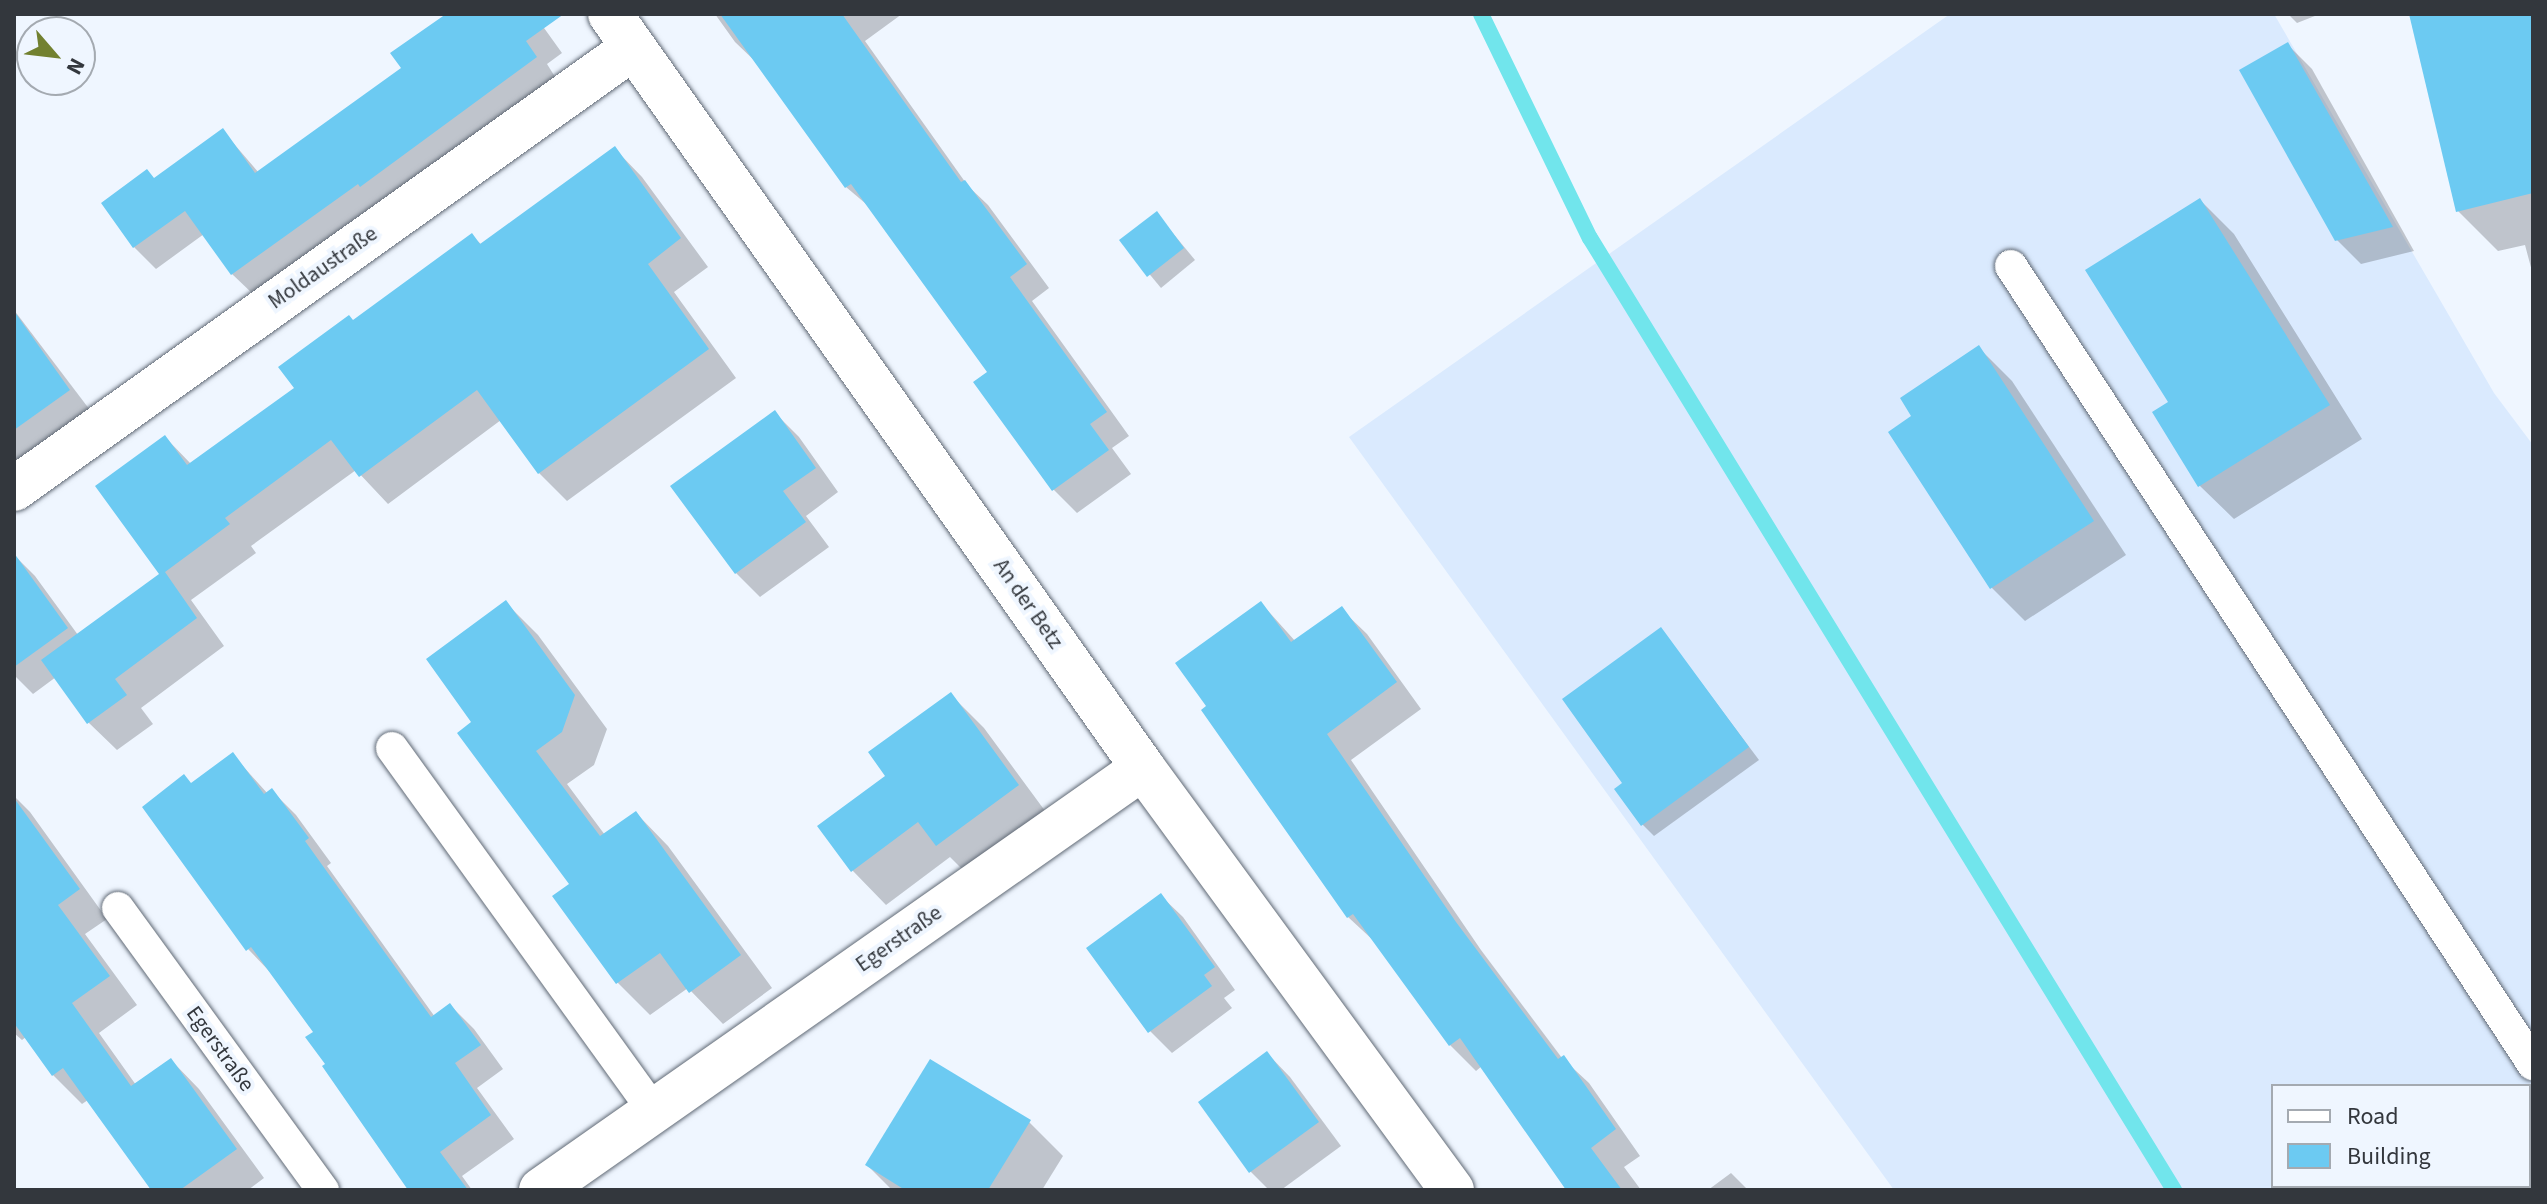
<!DOCTYPE html>
<html>
<head>
<meta charset="utf-8">
<style>
	body { margin:0 }
	#map { position:relative; width:2547px; height:1204px; overflow:hidden; background:#eff6ff; font-family:"Source Sans 3",sans-serif }
	div>[style] { position:absolute }
	.built>* { inset:0; background:#daeafe }
	.shadow>* { inset:0; background:#0003 }
	.stream>* { height:16px; margin:-8px; padding:0 8px; transform-origin:8px; border-radius:8px; background:#71e5ec }
	.building>* { inset:0; background:#6ccaf2 }
	.roads { filter:drop-shadow(0 0 2px #616a76) drop-shadow(0 0 2px #616a76) }
	.lane>* { height:32px; margin:-16px; padding:0 16px; transform-origin:16px; border-radius:16px; background:#fff }
	.street>* { height:44px; margin:-22px; padding:0 22px; transform-origin:22px; border-radius:22px; background:#fff }
	span { translate:-50% -50%; white-space:nowrap; text-align:center; line-height:1.15; -webkit-text-stroke:8px #eff6ff; paint-order:stroke }
	.street-label { font-size:22px; color:#33373d }
	.frame { position:absolute; inset:0; border:16px solid #33373d; pointer-events:none }
	.legend { position:absolute; left:2271px; top:1084px; width:260px; height:104px; box-sizing:border-box; background:#eff6ff; border:2px solid #a4aab1; margin:0; padding:10px 14px; list-style:none; font-size:24px; color:#33373d }
	.legend li { display:flex; align-items:center; gap:16px; height:40px }
	.legend b { width:40px; border:2px solid #a4aab1 }
	.north { position:absolute; left:16px; top:16px; width:80px; height:80px; box-sizing:border-box; background:#eff6ff; border:2px solid #a4aab1; border-radius:50%; rotate:118deg; font-size:22px; font-weight:700; line-height:32px; text-align:center; color:#33373d }
	.north::after { content:''; display:block; margin:auto; width:28px; height:36px; background:#728130; clip-path:polygon(50% 0,100% 100%,50% 72%,0 100%) }
</style>
</head>
<body>
<div id="map">
	<div class="built">
		<i style="clip-path:polygon(evenodd,1950px 14px,2274px 14px,2494px 393px,2533px 445px,2533px 1190px,1894px 1190px,1349px 437px,1950px 14px,2273px 1086px,2529px 1086px,2529px 1186px,2273px 1186px,2273px 1086px)"></i>
	</div>
	<div class="shadow">
		<i style="clip-path:polygon(448px 14px,534px 14px,562px 53px,547px 64px,557px 80px,254px 295px,232px 274px,204px 234px,156px 269px,134px 247px,155px 180px,223px 131px,259px 173px,404px 68px)"></i>
		<i style="clip-path:polygon(715px 14px,902px 14px,865px 41px,968px 186px,988px 205px,1049px 288px,1032px 301px,1129px 436px,1112px 448px,1131px 474px,1077px 513px,1053px 489px,990px 372px,872px 209px,846px 187px,759px 65px,735px 42px)"></i>
		<i style="clip-path:polygon(2288px 14px,2320px 14px,2297px 23px)"></i>
		<i style="clip-path:polygon(2439px 14px,2533px 14px,2533px 275px,2525px 245px,2498px 251px,2458px 211px)"></i>
		<i style="clip-path:polygon(2288px 45px,2312px 69px,2414px 251px,2361px 264px,2337px 240px)"></i>
		<i style="clip-path:polygon(615px 149px,642px 177px,708px 267px,674px 292px,736px 378px,567px 501px,539px 473px,501px 420px,388px 504px,356px 470px,251px 546px,256px 553px,191px 600px,224px 646px,141px 708px,153px 724px,117px 750px,89px 723px,56px 677px,33px 694px,14px 675px,14px 555px,35px 576px,78px 635px,162px 574px,165px 437px,192px 465px,297px 388px,353px 322px,472px 236px,482px 245px)"></i>
		<i style="clip-path:polygon(2200px 200px,2234px 234px,2362px 439px,2234px 519px,2200px 486px,2155px 413px,2171px 403px)"></i>
		<i style="clip-path:polygon(1157px 214px,1195px 260px,1161px 288px,1122px 241px)"></i>
		<i style="clip-path:polygon(14px 310px,93px 414px,14px 464px)"></i>
		<i style="clip-path:polygon(1979px 348px,2012px 381px,2126px 555px,2025px 621px,1992px 588px,1914px 417px)"></i>
		<i style="clip-path:polygon(775px 413px,799px 437px,838px 492px,806px 516px,829px 547px,760px 597px,736px 573px)"></i>
		<i style="clip-path:polygon(506px 603px,538px 635px,607px 729px,594px 765px,567px 784px,605px 835px,636px 813px,668px 846px,772px 988px,723px 1024px,688px 988px,650px 1015px,618px 983px,555px 896px,571px 885px,474px 722px)"></i>
		<i style="clip-path:polygon(1261px 603px,1296px 642px,1341px 609px,1367px 634px,1421px 709px,1351px 760px,1481px 950px,1562px 1058px,1589px 1083px,1640px 1156px,1624px 1167px,1641px 1190px,1568px 1190px,1482px 1066px,1476px 1071px,1450px 1045px,1375px 942px,1348px 917px,1209px 707px)"></i>
		<i style="clip-path:polygon(1661px 629px,1759px 760px,1654px 836px,1642px 824px,1625px 784px)"></i>
		<i style="clip-path:polygon(950px 694px,984px 728px,1051px 819px,971px 878px,950px 857px,886px 905px,853px 871px,820px 826px,888px 777px)"></i>
		<i style="clip-path:polygon(233px 755px,268px 794px,272px 791px,296px 815px,331px 863px,327px 866px,435px 1017px,450px 1005px,474px 1029px,503px 1069px,477px 1088px,514px 1139px,462px 1176px,472px 1190px,410px 1190px,328px 1065px,316px 1032px,271px 973px,248px 949px,192px 785px)"></i>
		<i style="clip-path:polygon(14px 796px,30px 812px,107px 919px,85px 934px,137px 1005px,99px 1033px,136px 1085px,171px 1060px,199px 1089px,264px 1178px,248px 1190px,153px 1190px,88px 1100px,82px 1104px,53px 1075px,26px 1037px,22px 1040px,14px 1033px)"></i>
		<i style="clip-path:polygon(1161px 896px,1183px 917px,1235px 990px,1224px 998px,1232px 1008px,1172px 1053px,1150px 1031px)"></i>
		<i style="clip-path:polygon(1267px 1053px,1290px 1077px,1341px 1146px,1281px 1190px,1269px 1190px,1250px 1171px)"></i>
		<i style="clip-path:polygon(1029px 1122px,1063px 1156px,1042px 1190px,892px 1190px,867px 1165px)"></i>
		<i style="clip-path:polygon(1731px 1173px,1748px 1190px,1708px 1190px)"></i>
	</div>
	<div class="stream">
		<i style="left:1481px;top:14px;width:249px;rotate:64.1deg"></i>
		<i style="left:1590px;top:238px;width:1117px;rotate:58.47deg"></i>
	</div>
	<div class="building">
		<i style="clip-path:polygon(446px 14px,564px 14px,526px 41px,537px 57px,360px 187px,358px 184px,231px 275px,185px 211px,133px 248px,101px 203px,147px 169px,154px 178px,223px 128px,255px 173px,401px 68px,390px 53px)"></i>
		<i style="clip-path:polygon(720px 14px,842px 14px,961px 182px,965px 180px,1027px 264px,1010px 277px,1107px 412px,1090px 424px,1109px 450px,1052px 491px,973px 382px,987px 372px,851px 184px,845px 188px)"></i>
		<i style="clip-path:polygon(2409px 14px,2533px 14px,2533px 193px,2456px 212px)"></i>
		<i style="clip-path:polygon(2288px 42px,2393px 227px,2335px 241px,2239px 70px)"></i>
		<i style="clip-path:polygon(615px 146px,681px 238px,648px 264px,709px 349px,538px 474px,477px 390px,359px 477px,331px 440px,225px 518px,230px 524px,165px 572px,197px 618px,115px 679px,127px 695px,87px 724px,41px 660px,159px 574px,95px 486px,165px 435px,187px 465px,294px 388px,278px 367px,349px 315px,353px 320px,472px 233px,480px 244px)"></i>
		<i style="clip-path:polygon(2200px 198px,2330px 405px,2198px 487px,2152px 412px,2168px 402px,2085px 270px)"></i>
		<i style="clip-path:polygon(1157px 211px,1184px 248px,1147px 277px,1119px 240px)"></i>
		<i style="clip-path:polygon(14px 311px,70px 390px,14px 430px)"></i>
		<i style="clip-path:polygon(1979px 345px,2094px 521px,1990px 589px,1888px 432px,1911px 416px,1900px 398px)"></i>
		<i style="clip-path:polygon(775px 410px,816px 468px,783px 491px,806px 522px,735px 574px,670px 486px)"></i>
		<i style="clip-path:polygon(14px 553px,68px 628px,14px 667px)"></i>
		<i style="clip-path:polygon(506px 600px,575px 695px,562px 732px,536px 751px,600px 836px,636px 811px,741px 955px,689px 993px,660px 953px,616px 984px,552px 896px,569px 884px,457px 733px,471px 722px,426px 659px)"></i>
		<i style="clip-path:polygon(1261px 601px,1291px 642px,1342px 606px,1397px 682px,1327px 734px,1456px 922px,1558px 1059px,1564px 1055px,1616px 1129px,1591px 1148px,1622px 1190px,1566px 1190px,1460px 1038px,1449px 1046px,1353px 914px,1347px 918px,1201px 710px,1206px 706px,1175px 663px)"></i>
		<i style="clip-path:polygon(1661px 627px,1749px 747px,1641px 826px,1614px 789px,1622px 783px,1562px 699px)"></i>
		<i style="clip-path:polygon(951px 692px,1019px 785px,936px 846px,918px 822px,851px 872px,817px 826px,885px 776px,868px 752px)"></i>
		<i style="clip-path:polygon(233px 752px,264px 794px,272px 788px,309px 838px,305px 841px,431px 1017px,450px 1003px,481px 1045px,455px 1063px,491px 1115px,440px 1152px,468px 1190px,408px 1190px,322px 1066px,325px 1064px,305px 1037px,313px 1032px,251px 947px,246px 951px,142px 807px,184px 774px,191px 783px)"></i>
		<i style="clip-path:polygon(14px 798px,80px 889px,58px 905px,110px 976px,72px 1003px,131px 1086px,171px 1058px,237px 1149px,180px 1190px,151px 1190px,63px 1068px,52px 1076px,14px 1023px)"></i>
		<i style="clip-path:polygon(1161px 893px,1215px 967px,1204px 975px,1212px 986px,1148px 1033px,1086px 948px)"></i>
		<i style="clip-path:polygon(1267px 1051px,1319px 1122px,1249px 1173px,1198px 1102px)"></i>
		<i style="clip-path:polygon(930px 1059px,1031px 1120px,988px 1190px,905px 1190px,865px 1165px)"></i>
	</div>
	<div class="roads">
		<div class="lane">
			<i style="left:2011px;top:266px;width:954px;rotate:56.81deg"></i>
			<i style="left:392px;top:748px;width:448px;rotate:54.2deg"></i>
			<i style="left:118px;top:908px;width:349px;rotate:54deg"></i>
		</div>
		<div class="street">
			<i style="left:610px;top:14px;width:923px;rotate:54.74deg"></i>
			<i style="left:1143px;top:768px;width:523px;rotate:53.79deg"></i>
			<i style="left:14px;top:489px;width:760px;rotate:-35.47deg"></i>
			<i style="left:541px;top:1190px;width:735px;rotate:-35.03deg"></i>
		</div>
	</div>
	<div class="street-label">
		<span style="left:323px;top:268px;rotate:-35deg">Moldaustraße</span>
		<span style="left:1028px;top:604px;rotate:55deg">An der Betz</span>
		<span style="left:899px;top:939px;rotate:-35deg">Egerstraße</span>
		<span style="left:220px;top:1049px;rotate:54deg">Egerstraße</span>
	</div>
	<div class="frame"></div>
	<ul class="legend">
	<li><b style="height:10px;background:#fff"></b>Road</li>
	<li><b style="height:22px;background:#6ccaf2"></b>Building</li>
	</ul>
	<div class="north">N</div>
</div>
</body>
</html>
